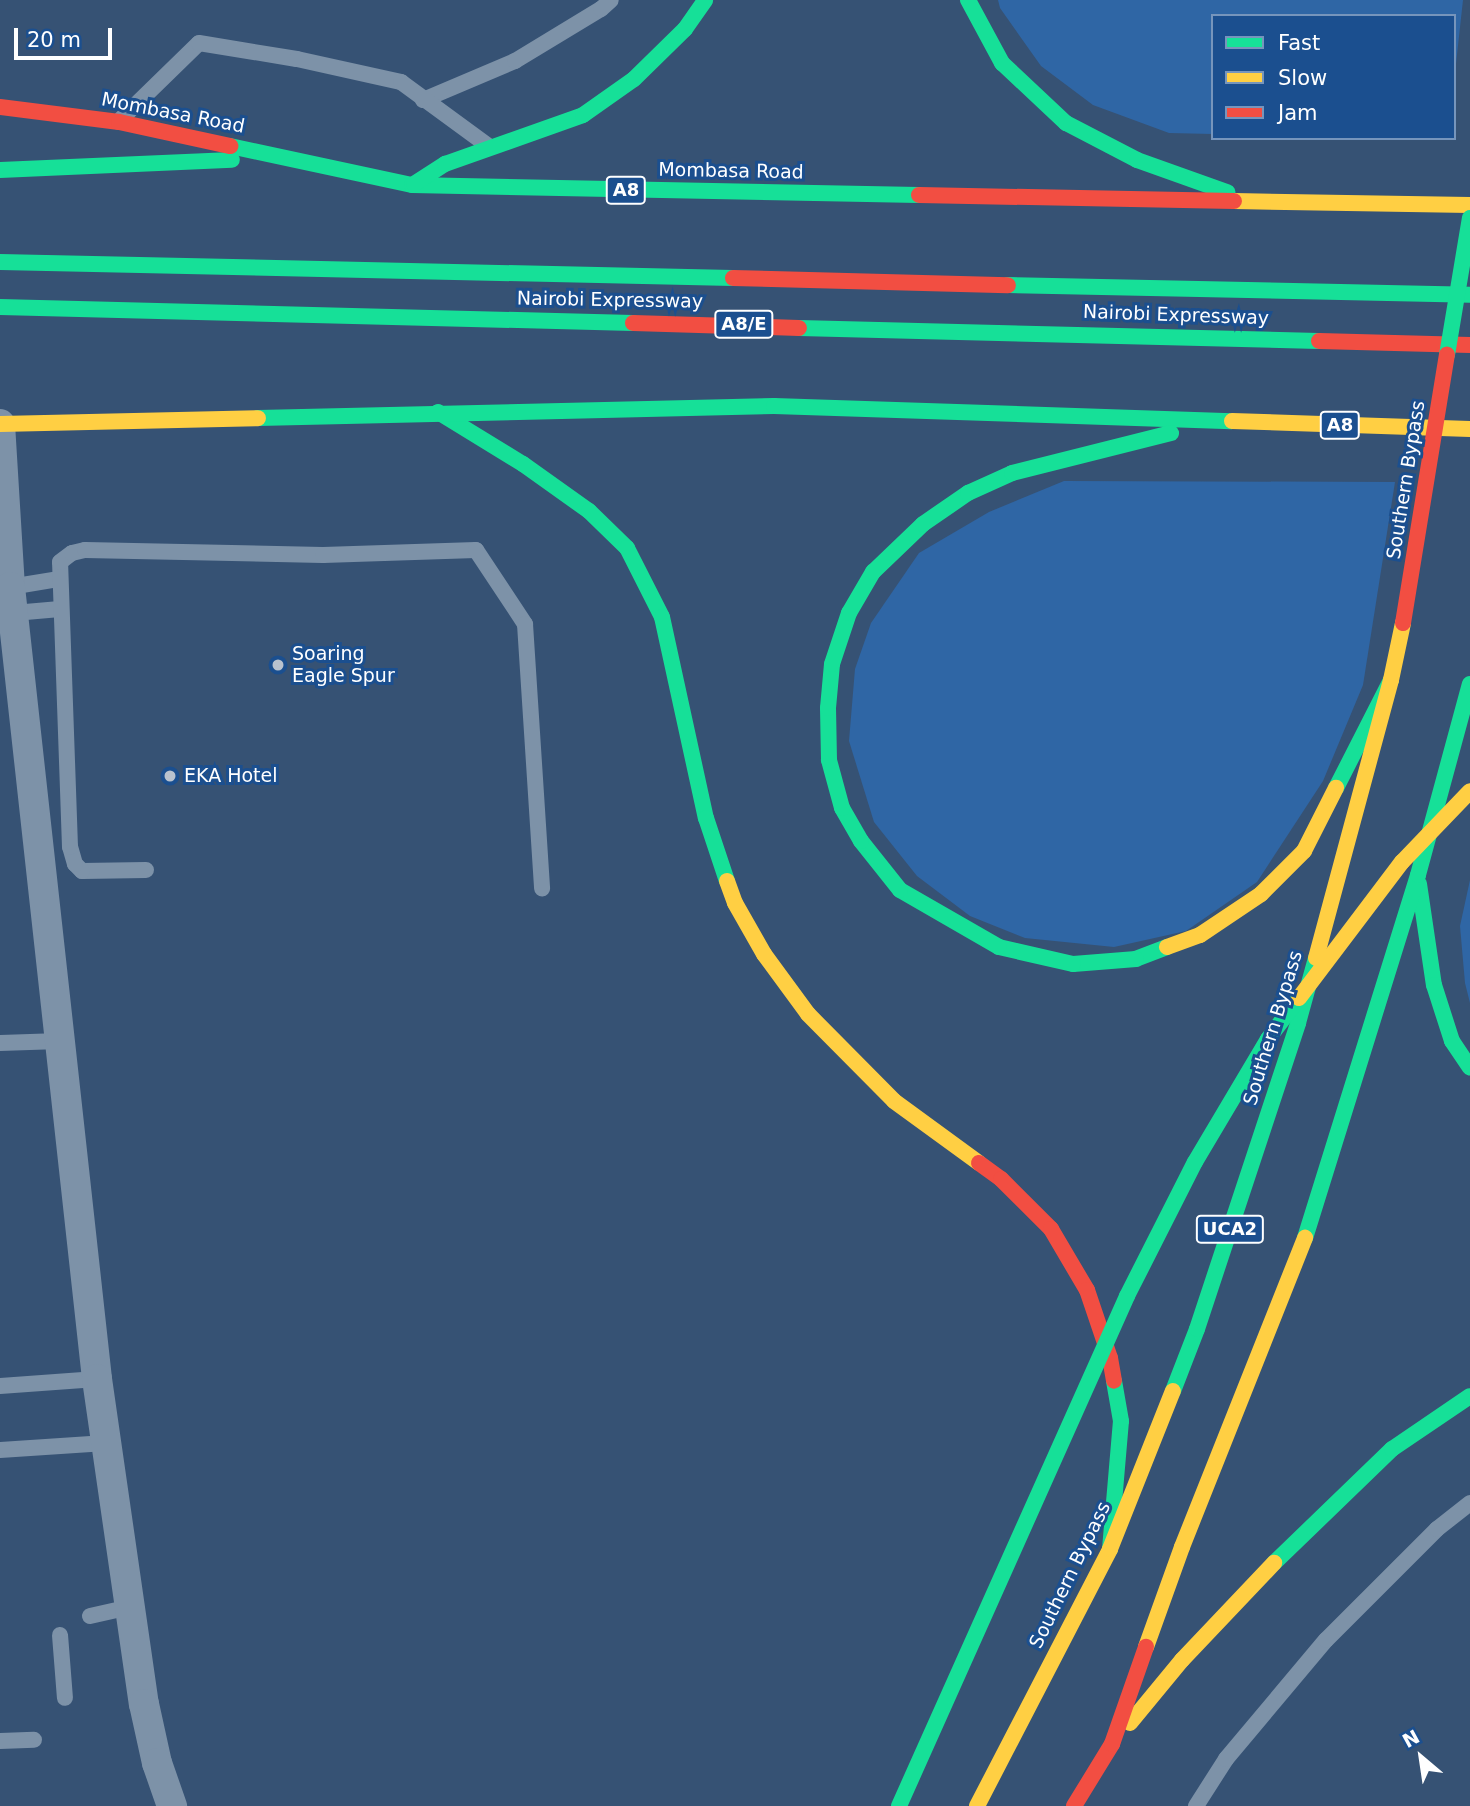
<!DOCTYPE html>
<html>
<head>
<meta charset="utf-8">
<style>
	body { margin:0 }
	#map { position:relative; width:1470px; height:1806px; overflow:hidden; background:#365274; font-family:"DejaVu Sans",sans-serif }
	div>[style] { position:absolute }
	.green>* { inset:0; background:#2f66a5 }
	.lane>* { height:16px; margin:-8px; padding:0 8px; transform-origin:8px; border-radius:8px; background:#7d92a8 }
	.street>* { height:30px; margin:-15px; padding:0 15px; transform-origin:15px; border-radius:15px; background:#7d92a8 }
	.fast>* { height:16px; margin:-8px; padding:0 8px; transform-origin:8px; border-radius:8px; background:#16e098 }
	.slow>* { height:16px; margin:-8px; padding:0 8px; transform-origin:8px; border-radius:8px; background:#ffcf43 }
	.jam>* { height:16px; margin:-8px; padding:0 8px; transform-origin:8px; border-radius:8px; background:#f24e42 }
	.fast-bridge>* { height:16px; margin:-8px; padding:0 8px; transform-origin:8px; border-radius:8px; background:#16e098 }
	.slow-bridge>* { height:16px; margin:-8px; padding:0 8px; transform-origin:8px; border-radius:8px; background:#ffcf43 }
	.jam-bridge>* { height:16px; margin:-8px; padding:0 8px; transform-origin:8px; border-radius:8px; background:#f24e42 }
	.dots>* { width:19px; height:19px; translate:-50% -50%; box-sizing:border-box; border:4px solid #1b4f8f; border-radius:50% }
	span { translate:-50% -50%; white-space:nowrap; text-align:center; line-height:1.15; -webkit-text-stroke:6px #1b4f8f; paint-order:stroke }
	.shield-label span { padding:2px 5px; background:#1b4f8f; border:2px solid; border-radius:5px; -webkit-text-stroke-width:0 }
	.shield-label { font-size:18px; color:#fff; font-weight:700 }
	.street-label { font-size:19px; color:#fff }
	.poi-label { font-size:19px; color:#fff }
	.left { translate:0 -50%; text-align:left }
	.legend { position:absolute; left:1211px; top:14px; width:245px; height:126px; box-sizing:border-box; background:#1b4f8f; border:2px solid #7695bc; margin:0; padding:9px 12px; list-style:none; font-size:21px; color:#fff }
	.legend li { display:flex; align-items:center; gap:14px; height:35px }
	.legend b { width:35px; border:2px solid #7695bc }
	.north { position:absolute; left:1386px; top:1722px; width:70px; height:70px; -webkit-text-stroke:5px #1b4f8f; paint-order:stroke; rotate:331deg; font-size:19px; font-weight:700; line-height:28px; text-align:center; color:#fff }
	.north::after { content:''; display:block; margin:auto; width:24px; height:32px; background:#fff; clip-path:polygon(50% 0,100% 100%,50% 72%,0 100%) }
	.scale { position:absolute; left:14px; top:28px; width:98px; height:32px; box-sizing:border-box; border:4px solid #fff; border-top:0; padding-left:9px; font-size:21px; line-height:24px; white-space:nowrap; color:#fff; -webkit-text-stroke:5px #1b4f8f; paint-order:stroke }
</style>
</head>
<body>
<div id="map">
	<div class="green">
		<i style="clip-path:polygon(998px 0,1463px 0,1454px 82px,1454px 16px,1213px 16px,1213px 134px,1169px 133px,1093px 105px,1041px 66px,1000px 8px)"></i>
		<i style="clip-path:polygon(1064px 481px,1395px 482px,1363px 685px,1323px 781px,1257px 882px,1186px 931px,1114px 947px,1025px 938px,970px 916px,917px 876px,874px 822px,849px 741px,855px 669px,871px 623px,919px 553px,989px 512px)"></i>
		<i style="clip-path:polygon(1470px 880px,1470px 1003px,1465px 983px,1460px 926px)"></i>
	</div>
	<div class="lane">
		<i style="left:423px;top:100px;width:100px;rotate:-23deg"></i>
		<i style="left:515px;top:61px;width:100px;rotate:-31.2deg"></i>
		<i style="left:601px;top:9px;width:13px;rotate:-42deg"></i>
		<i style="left:120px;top:120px;width:110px;rotate:-44.3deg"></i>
		<i style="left:199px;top:43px;width:99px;rotate:9.3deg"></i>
		<i style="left:297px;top:59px;width:107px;rotate:12.5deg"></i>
		<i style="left:401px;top:82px;width:107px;rotate:36.2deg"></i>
		<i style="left:10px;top:587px;width:50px;rotate:-9.3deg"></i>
		<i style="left:14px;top:613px;width:46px;rotate:-5deg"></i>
		<i style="left:146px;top:870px;width:64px;rotate:179.1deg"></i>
		<i style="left:82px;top:871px;width:10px;rotate:-135deg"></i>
		<i style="left:75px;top:864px;width:18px;rotate:-106deg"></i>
		<i style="left:70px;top:847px;width:285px;rotate:-92deg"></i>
		<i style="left:60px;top:562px;width:15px;rotate:-37deg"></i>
		<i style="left:72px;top:553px;width:13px;rotate:-13deg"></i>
		<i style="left:85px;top:550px;width:238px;rotate:1.2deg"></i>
		<i style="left:323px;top:555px;width:153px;rotate:-1.9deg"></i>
		<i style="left:476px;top:550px;width:89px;rotate:56.5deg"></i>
		<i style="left:525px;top:624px;width:265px;rotate:86.3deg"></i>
		<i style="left:0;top:1043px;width:60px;rotate:-1.9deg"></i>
		<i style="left:0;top:1386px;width:97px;rotate:-4.1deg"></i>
		<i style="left:0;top:1450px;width:106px;rotate:-3.8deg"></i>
		<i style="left:90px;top:1616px;width:41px;rotate:-12.7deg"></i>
		<i style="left:60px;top:1635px;width:63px;rotate:85.5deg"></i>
		<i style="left:0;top:1741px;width:34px;rotate:-2deg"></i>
		<i style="left:1196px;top:1806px;width:56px;rotate:-57.4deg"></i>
		<i style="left:1226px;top:1759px;width:155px;rotate:-50deg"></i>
		<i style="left:1326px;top:1640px;width:157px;rotate:-45deg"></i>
		<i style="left:1437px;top:1529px;width:42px;rotate:-38.2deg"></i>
	</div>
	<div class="street">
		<i style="left:0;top:424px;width:163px;rotate:86.5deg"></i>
		<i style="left:10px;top:587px;width:797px;rotate:83.73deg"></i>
		<i style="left:97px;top:1379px;width:328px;rotate:81.8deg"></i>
		<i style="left:144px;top:1704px;width:60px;rotate:77.6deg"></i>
		<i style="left:157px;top:1763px;width:46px;rotate:70.8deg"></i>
	</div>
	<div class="fast">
		<i style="left:968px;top:0;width:72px;rotate:61.6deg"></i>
		<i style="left:1002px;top:63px;width:88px;rotate:43.2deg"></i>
		<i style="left:1066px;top:123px;width:80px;rotate:27.5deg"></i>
		<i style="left:1137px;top:160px;width:96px;rotate:19.6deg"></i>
		<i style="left:230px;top:146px;width:186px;rotate:12.1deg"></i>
		<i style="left:412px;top:185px;width:507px;rotate:1.13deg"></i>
		<i style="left:0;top:170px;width:232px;rotate:-2.5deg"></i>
		<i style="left:414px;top:184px;width:37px;rotate:-33deg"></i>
		<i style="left:445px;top:164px;width:146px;rotate:-19.5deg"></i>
		<i style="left:583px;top:115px;width:62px;rotate:-35.2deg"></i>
		<i style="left:634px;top:79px;width:71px;rotate:-44.4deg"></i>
		<i style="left:685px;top:29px;width:35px;rotate:-55deg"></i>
		<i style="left:0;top:262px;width:733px;rotate:1.25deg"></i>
		<i style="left:1008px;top:285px;width:462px;rotate:1.2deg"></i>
		<i style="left:0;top:307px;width:633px;rotate:1.45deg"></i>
		<i style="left:799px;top:328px;width:520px;rotate:1.43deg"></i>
		<i style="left:438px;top:412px;width:100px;rotate:31.5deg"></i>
		<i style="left:523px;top:464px;width:81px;rotate:35.5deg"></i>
		<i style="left:589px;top:511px;width:53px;rotate:44.2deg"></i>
		<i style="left:627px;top:548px;width:77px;rotate:63.1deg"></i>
		<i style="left:662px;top:617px;width:206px;rotate:77.7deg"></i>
		<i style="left:706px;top:818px;width:66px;rotate:71.6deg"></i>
		<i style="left:258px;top:418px;width:516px;rotate:-1.33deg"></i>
		<i style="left:774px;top:406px;width:458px;rotate:1.9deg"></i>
		<i style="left:1336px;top:788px;width:121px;rotate:-63deg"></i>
		<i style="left:1419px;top:884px;width:102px;rotate:81.6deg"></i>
		<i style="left:1434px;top:985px;width:59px;rotate:72.2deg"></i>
		<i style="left:1452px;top:1041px;width:32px;rotate:56deg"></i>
		<i style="left:1167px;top:947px;width:33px;rotate:159deg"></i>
		<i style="left:1136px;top:959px;width:63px;rotate:175.5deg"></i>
		<i style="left:1073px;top:964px;width:76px;rotate:-167.1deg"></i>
		<i style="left:999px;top:947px;width:114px;rotate:-150.1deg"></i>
		<i style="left:900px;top:890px;width:63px;rotate:-128.5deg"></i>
		<i style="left:861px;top:841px;width:38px;rotate:-120deg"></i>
		<i style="left:842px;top:808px;width:50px;rotate:-105.2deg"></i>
		<i style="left:829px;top:760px;width:52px;rotate:-91.1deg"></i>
		<i style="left:828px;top:708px;width:44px;rotate:-84.8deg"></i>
		<i style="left:832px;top:664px;width:54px;rotate:-71.6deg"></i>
		<i style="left:849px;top:613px;width:48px;rotate:-59.7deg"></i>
		<i style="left:873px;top:572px;width:69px;rotate:-43.8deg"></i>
		<i style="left:923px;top:524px;width:55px;rotate:-34.6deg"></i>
		<i style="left:968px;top:493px;width:48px;rotate:-24.4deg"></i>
		<i style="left:1012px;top:473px;width:164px;rotate:-14.1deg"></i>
		<i style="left:1305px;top:1238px;width:380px;rotate:-72.7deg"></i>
		<i style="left:1418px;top:875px;width:198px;rotate:-74.8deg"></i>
		<i style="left:1173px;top:1391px;width:66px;rotate:-68.8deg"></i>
		<i style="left:1197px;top:1329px;width:322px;rotate:-71.7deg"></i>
		<i style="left:1298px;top:1023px;width:67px;rotate:-74.5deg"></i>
		<i style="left:1110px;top:1549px;width:128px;rotate:-85.1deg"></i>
		<i style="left:1121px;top:1421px;width:41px;rotate:-99.9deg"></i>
		<i style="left:1274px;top:1563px;width:164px;rotate:-44deg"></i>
		<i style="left:1392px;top:1449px;width:94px;rotate:-34.2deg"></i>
	</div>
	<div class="slow">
		<i style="left:1234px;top:201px;width:236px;rotate:1deg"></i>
		<i style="left:1232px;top:421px;width:238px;rotate:1.9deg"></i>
		<i style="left:0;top:424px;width:258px;rotate:-1.3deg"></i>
		<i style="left:727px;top:881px;width:23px;rotate:70deg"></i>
		<i style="left:735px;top:903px;width:59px;rotate:60.4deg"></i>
		<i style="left:764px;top:954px;width:74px;rotate:53.7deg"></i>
		<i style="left:808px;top:1014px;width:122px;rotate:45.3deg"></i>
		<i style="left:894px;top:1101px;width:105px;rotate:36.1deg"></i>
		<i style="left:1167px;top:947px;width:35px;rotate:-20deg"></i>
		<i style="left:1200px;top:935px;width:73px;rotate:-33.9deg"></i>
		<i style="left:1261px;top:894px;width:61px;rotate:-45deg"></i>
		<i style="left:1304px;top:851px;width:71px;rotate:-63.1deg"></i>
		<i style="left:1316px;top:958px;width:288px;rotate:-74.9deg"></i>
		<i style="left:1391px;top:680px;width:58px;rotate:-78.1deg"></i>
		<i style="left:1146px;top:1647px;width:106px;rotate:-70.2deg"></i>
		<i style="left:1182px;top:1547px;width:333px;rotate:-68.3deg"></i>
		<i style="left:1130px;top:1723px;width:82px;rotate:-50.5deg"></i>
		<i style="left:1182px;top:1660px;width:134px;rotate:-46.5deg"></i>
		<i style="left:977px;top:1806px;width:289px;rotate:-62.6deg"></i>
		<i style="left:1110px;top:1549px;width:170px;rotate:-68.3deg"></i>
	</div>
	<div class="jam">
		<i style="left:0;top:107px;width:120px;rotate:7.2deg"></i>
		<i style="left:119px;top:122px;width:114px;rotate:12.2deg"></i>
		<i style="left:919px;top:195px;width:315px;rotate:1.1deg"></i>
		<i style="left:733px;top:278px;width:275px;rotate:1.5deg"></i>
		<i style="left:633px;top:323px;width:166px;rotate:1.7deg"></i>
		<i style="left:1319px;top:341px;width:151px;rotate:1.5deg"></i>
		<i style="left:979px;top:1163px;width:27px;rotate:36deg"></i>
		<i style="left:1001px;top:1179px;width:71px;rotate:45deg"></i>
		<i style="left:1051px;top:1229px;width:71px;rotate:59.5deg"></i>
		<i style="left:1087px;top:1290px;width:72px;rotate:71.3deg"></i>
		<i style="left:1110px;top:1358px;width:23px;rotate:80deg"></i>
		<i style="left:1074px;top:1806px;width:73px;rotate:-58.5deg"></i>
		<i style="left:1112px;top:1744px;width:103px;rotate:-70.7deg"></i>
	</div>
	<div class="fast-bridge">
		<i style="left:1447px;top:355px;width:139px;rotate:-80.5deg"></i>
		<i style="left:899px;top:1806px;width:559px;rotate:-65.91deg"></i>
		<i style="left:1127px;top:1296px;width:150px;rotate:-63.1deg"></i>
		<i style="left:1195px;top:1162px;width:143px;rotate:-59.3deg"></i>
		<i style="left:1268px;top:1039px;width:51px;rotate:-52.9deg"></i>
	</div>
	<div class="slow-bridge">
		<i style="left:1299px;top:998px;width:171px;rotate:-52.9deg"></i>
		<i style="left:1402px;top:862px;width:98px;rotate:-46.2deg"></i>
	</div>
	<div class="jam-bridge">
		<i style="left:1403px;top:623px;width:272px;rotate:-80.7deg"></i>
	</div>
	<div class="dots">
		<i style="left:278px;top:665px;background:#b9c2ce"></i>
		<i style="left:170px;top:776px;background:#b9c2ce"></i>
	</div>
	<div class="shield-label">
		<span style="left:626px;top:190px">A8</span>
		<span style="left:744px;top:324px">A8/E</span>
		<span style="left:1340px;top:425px">A8</span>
		<span style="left:1230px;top:1229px">UCA2</span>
	</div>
	<div class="street-label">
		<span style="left:173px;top:113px;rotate:11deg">Mombasa Road</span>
		<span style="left:731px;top:171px;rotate:1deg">Mombasa Road</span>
		<span style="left:610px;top:300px;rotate:1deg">Nairobi Expressway</span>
		<span style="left:1176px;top:315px;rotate:2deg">Nairobi Expressway</span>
		<span style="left:1406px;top:480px;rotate:-81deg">Southern Bypass</span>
		<span style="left:1273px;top:1028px;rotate:-73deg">Southern Bypass</span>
		<span style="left:1070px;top:1575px;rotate:-64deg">Southern Bypass</span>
	</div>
	<div class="poi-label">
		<span class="left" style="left:292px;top:665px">Soaring<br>Eagle Spur</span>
		<span class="left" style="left:184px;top:776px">EKA Hotel</span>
	</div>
	<ul class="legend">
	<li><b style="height:9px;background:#16e098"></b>Fast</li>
	<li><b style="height:9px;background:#ffcf43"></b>Slow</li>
	<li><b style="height:9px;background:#f24e42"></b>Jam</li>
	</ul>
	<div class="north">N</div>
	<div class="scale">20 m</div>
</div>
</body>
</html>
